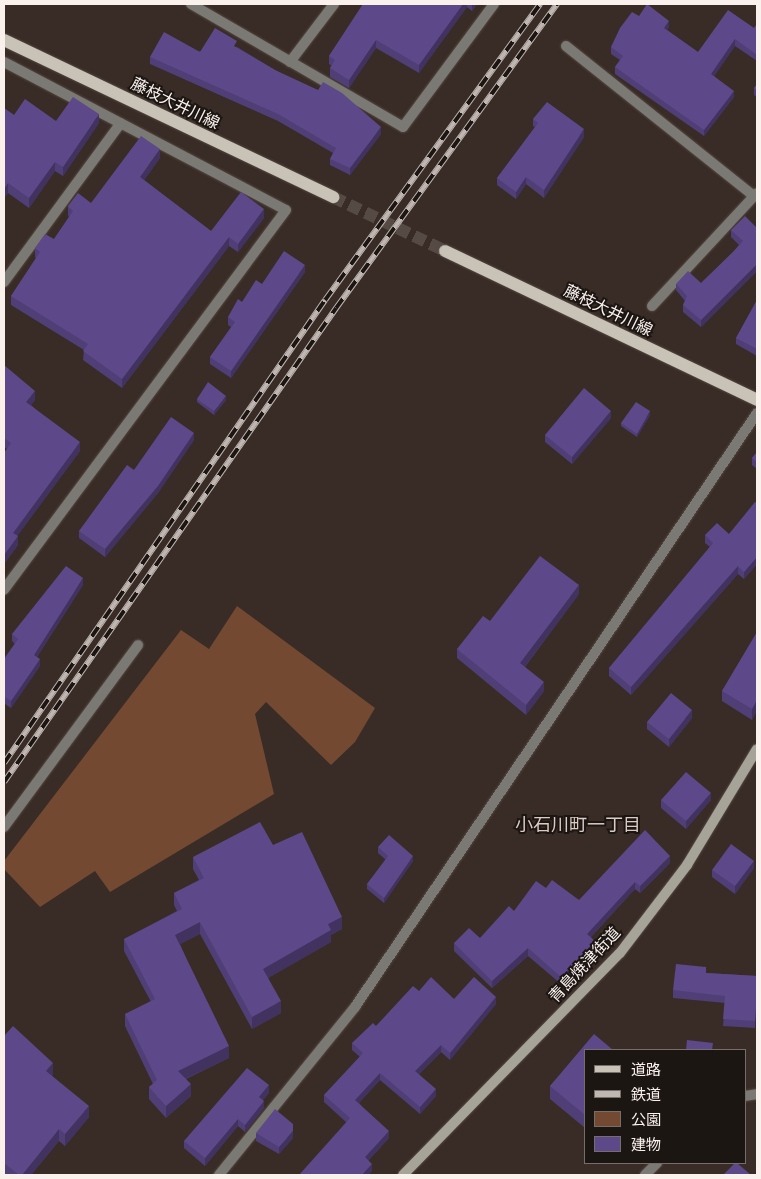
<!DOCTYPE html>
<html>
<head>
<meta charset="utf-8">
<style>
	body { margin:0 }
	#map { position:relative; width:761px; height:1179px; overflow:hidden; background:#392c26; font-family:"Roboto Condensed","Noto Sans JP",sans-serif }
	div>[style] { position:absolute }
	.green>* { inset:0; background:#744932 }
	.primary-tunnel>* { height:12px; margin-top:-6px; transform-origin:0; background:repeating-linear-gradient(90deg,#564a44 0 12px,transparent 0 18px) }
	.roads { filter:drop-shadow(0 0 1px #544842) drop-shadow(0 0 1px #544842) }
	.street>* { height:10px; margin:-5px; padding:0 5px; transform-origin:5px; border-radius:5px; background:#7b7973 }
	.secondary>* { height:10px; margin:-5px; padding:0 5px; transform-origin:5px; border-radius:5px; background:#a6a399 }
	.primary>* { height:12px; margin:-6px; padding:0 6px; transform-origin:6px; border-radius:6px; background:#c8c3b6 }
	.rail>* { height:5.5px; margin-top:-2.75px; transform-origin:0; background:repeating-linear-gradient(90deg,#1c1613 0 11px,#c0b6b1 0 22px); box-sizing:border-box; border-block:1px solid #c0b6b1 }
	.wall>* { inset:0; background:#503e76 }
	.shaded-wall>* { inset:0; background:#413260 }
	.building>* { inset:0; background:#5d4889 }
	span { translate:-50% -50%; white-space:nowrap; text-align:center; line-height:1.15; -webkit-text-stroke:4px #1c1613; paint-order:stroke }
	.street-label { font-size:16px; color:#faf1ed }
	.neighbourhood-label { font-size:18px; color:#dccbc3 }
	.frame { position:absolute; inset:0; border:5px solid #faf1ed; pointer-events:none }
	.legend { position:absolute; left:584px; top:1049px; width:162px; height:115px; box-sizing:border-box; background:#1c1613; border:1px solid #756e6a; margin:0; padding:6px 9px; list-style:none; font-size:15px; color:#faf1ed }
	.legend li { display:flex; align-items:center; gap:10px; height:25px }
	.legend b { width:25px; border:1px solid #756e6a }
</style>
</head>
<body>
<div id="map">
	<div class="green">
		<i style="clip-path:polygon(237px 606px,375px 708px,355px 742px,331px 765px,266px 702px,255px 714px,274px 794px,110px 892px,95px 871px,40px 907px,4px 869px,4px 861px,181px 630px,209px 649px)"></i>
	</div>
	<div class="primary-tunnel">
		<i style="left:333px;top:197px;width:124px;rotate:25.7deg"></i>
	</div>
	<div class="roads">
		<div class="street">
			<i style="left:191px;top:4px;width:245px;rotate:30.1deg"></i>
			<i style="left:403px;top:127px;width:153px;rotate:-53.5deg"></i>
			<i style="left:566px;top:46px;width:241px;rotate:38.6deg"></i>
			<i style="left:4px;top:62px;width:318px;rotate:27.7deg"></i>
			<i style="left:286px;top:210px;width:473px;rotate:126.6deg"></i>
			<i style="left:290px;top:62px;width:73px;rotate:-52.8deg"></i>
			<i style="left:4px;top:282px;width:197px;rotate:-53.7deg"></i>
			<i style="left:652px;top:306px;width:154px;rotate:-47.1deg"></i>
			<i style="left:4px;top:827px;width:226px;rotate:-53.6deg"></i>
			<i style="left:745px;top:1096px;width:12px;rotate:-9deg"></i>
			<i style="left:219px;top:1175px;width:216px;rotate:-51deg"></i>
			<i style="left:355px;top:1007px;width:717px;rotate:-55.91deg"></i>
			<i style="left:645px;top:1175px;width:17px;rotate:-45deg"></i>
		</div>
		<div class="secondary">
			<i style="left:403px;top:1175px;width:310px;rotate:-45.7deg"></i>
			<i style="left:620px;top:953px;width:111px;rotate:-52.7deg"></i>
			<i style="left:687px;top:865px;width:135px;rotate:-58.9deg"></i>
		</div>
		<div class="primary">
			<i style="left:4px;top:40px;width:365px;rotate:25.5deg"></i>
			<i style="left:445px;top:251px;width:346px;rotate:25.5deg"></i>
		</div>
	</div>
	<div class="rail">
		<i style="left:4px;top:763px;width:563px;rotate:-55.27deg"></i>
		<i style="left:325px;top:300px;width:366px;rotate:-54deg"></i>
		<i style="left:4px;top:782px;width:579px;rotate:-54.99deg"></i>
		<i style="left:336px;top:308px;width:376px;rotate:-54deg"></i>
	</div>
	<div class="wall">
		<i style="clip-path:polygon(363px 4px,477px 4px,472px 11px,467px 7px,419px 73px,376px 48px,349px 88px,330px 77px,330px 68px,332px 66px,329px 64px,329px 56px)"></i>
		<i style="clip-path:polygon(639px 16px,669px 27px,667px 30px,698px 52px,754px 28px,757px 24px,757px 61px,735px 46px,714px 76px,734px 97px,704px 136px,615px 74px,615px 67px,620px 60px,611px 54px,611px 47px)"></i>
		<i style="clip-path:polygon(237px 47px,381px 134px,350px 175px,330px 165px,330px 159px,333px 153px,278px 121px,150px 64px,150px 57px)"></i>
		<i style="clip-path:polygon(757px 84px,757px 97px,754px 95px,754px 88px)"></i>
		<i style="clip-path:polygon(4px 108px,14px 115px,56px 121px,99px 123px,63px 176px,55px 171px,29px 208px,8px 193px,4px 198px)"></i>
		<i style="clip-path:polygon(533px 119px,584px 137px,544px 198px,526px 184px,516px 199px,497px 185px,497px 178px,535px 127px,533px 126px)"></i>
		<i style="clip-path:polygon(160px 158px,144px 180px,211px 231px,264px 218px,238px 252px,229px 246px,122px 388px,83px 360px,84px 350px,11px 305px,11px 296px,36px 258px,35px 257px,35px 248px,54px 239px,69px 217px,68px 215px,68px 206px,91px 203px)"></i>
		<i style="clip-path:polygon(757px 228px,757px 271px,701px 327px,683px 312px,683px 305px,685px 301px,676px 290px,676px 284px,701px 283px,733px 252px,739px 245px,731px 237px,731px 230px)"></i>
		<i style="clip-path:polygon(305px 272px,231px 378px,210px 364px,210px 357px,231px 327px,228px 325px,228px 317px,242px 302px,262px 284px)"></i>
		<i style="clip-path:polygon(757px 300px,757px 356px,736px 344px,736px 338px)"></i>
		<i style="clip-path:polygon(4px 365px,35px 400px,31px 405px,80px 451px,17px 536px,18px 545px,4px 564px,4px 453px,7px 449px,4px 447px)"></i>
		<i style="clip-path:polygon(197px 399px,226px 400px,214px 415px,197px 402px)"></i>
		<i style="clip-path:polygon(650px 415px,637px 437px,621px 426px,621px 423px)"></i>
		<i style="clip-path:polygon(611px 418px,572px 464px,545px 442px,545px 435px)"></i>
		<i style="clip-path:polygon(194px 440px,158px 493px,105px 557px,79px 538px,79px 531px,134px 470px)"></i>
		<i style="clip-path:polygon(757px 452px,757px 469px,752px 465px,752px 458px)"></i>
		<i style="clip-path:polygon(757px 503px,757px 564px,744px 579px,738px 574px,631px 695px,609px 676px,609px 668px,710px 547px,705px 543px,705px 535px,729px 534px)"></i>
		<i style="clip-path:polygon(83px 585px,37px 657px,40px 666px,11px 708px,5px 704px,4px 706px,4px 659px,15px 644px,12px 641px,12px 634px)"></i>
		<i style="clip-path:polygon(579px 594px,525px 667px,544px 691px,526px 715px,457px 658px,457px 649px,490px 621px)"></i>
		<i style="clip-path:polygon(757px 632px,757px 710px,752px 720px,722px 701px,722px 691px)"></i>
		<i style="clip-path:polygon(692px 718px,669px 747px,647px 729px,647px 722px)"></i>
		<i style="clip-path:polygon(757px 761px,757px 774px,756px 773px,756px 763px)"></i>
		<i style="clip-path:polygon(661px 800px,711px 800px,686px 829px,661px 808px)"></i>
		<i style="clip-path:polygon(273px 845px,342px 929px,331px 935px,331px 942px,268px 978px,281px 1013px,252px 1029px,200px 934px,180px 944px,229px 1058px,186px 1079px,191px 1096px,166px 1118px,149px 1099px,149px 1087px,153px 1084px,125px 1026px,125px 1014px,151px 1002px,124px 951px,124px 939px,177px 911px,174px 905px,174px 893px,199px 880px,193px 869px,193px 857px)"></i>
		<i style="clip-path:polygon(378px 847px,413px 861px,384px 903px,367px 889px,367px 884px,386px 860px,378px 853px)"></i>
		<i style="clip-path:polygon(670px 863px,640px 893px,635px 889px,591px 937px,595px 948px,561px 984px,528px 956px,492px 988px,454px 951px,454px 943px,480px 938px,514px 911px,546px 888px,579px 900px)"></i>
		<i style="clip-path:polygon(754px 868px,735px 894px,712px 877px,712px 870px)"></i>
		<i style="clip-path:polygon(706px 973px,757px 976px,755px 1028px,723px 1026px,725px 1003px,673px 998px,673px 990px)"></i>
		<i style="clip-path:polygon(419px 991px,454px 999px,496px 1004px,450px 1060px,441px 1052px,419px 1074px,436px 1096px,420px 1114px,380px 1080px,359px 1103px,389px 1138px,368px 1161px,372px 1171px,346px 1122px,324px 1102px,324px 1095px,360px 1057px,352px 1050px,352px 1043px,376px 1026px)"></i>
		<i style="clip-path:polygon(4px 1036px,53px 1074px,52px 1076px,89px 1117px,65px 1146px,59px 1141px,31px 1175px,4px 1175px)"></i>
		<i style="clip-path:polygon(585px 1050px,585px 1128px,550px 1099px,550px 1086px)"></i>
		<i style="clip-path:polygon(269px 1093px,263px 1100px,264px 1108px,245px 1132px,238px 1126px,205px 1166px,184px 1148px,184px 1141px)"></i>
		<i style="clip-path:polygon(256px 1133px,293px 1138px,279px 1154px,256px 1141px)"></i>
	</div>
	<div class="shaded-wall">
		<i style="clip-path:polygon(463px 4px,467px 4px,467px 7px,419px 73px,419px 65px)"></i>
		<i style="clip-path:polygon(472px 4px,477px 4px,472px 11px)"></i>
		<i style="clip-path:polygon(669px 21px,669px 27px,664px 34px,664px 28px)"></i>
		<i style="clip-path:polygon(735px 39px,735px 46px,711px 81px,711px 74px)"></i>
		<i style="clip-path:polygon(376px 40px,376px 48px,349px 88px,349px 80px)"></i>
		<i style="clip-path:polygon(734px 91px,734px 97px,704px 136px,704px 130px)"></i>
		<i style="clip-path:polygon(99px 114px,99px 123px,63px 176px,63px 167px)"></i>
		<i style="clip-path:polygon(381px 127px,381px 134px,350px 175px,350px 168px)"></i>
		<i style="clip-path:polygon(584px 129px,584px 137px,544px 198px,544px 190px)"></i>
		<i style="clip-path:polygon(160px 149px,160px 158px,140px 186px,140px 177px)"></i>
		<i style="clip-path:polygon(55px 162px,55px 171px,29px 208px,29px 198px)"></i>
		<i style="clip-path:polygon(526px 177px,526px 184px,516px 199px,516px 192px)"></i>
		<i style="clip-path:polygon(8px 183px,8px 193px,4px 198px,4px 189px)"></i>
		<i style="clip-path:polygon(264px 209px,264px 218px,238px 252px,238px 244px)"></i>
		<i style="clip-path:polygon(229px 237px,229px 246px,122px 388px,122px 379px)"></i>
		<i style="clip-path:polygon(757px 264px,757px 271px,701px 327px,701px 320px)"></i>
		<i style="clip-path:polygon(305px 265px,305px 272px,231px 378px,231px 371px)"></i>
		<i style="clip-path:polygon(35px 391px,35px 400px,26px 411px,26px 402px)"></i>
		<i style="clip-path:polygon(226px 396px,226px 400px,214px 415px,214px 411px)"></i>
		<i style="clip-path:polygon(611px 411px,611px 418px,572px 464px,572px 457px)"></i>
		<i style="clip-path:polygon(650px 411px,650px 415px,637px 437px,637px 434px)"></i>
		<i style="clip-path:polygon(194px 433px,194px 440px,158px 493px,105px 557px,105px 549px)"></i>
		<i style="clip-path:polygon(80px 442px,80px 451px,13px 542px,13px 533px)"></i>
		<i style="clip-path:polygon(18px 536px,18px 545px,4px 564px,4px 555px)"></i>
		<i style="clip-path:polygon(757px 557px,757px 564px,744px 579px,744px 572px)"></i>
		<i style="clip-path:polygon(738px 566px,738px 574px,631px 695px,631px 687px)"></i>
		<i style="clip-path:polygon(83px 578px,83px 585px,34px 661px,34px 655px)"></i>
		<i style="clip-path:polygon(579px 585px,579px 594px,520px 673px,520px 663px)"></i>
		<i style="clip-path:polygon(40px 659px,40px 666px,11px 708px,11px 701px)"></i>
		<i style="clip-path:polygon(544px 682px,544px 691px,526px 715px,526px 705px)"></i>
		<i style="clip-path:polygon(5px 697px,5px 704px,4px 706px,4px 699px)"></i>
		<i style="clip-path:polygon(757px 700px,757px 710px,752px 720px,752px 709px)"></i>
		<i style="clip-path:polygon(692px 710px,692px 718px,669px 747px,669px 739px)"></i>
		<i style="clip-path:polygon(711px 793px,711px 800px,686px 829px,686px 821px)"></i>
		<i style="clip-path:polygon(413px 856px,413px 861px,384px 903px,384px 898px)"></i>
		<i style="clip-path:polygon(670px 856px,670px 863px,640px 893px,640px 886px)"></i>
		<i style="clip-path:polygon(754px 861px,754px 868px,735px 894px,735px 886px)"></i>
		<i style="clip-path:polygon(635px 882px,635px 889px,587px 941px,587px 934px)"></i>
		<i style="clip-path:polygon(342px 917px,342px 929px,331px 935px,331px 942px,263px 981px,263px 969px,328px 924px)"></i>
		<i style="clip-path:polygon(200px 922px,200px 934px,175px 947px,175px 935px)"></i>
		<i style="clip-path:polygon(595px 941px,595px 948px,561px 984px,561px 977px)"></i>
		<i style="clip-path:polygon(528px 948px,528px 956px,492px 988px,492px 981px)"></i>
		<i style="clip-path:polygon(496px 997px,496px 1004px,450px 1060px,450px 1053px)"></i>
		<i style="clip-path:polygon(281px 1001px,281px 1013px,252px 1029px,252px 1017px)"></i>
		<i style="clip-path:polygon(441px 1045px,441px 1052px,415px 1078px,415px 1071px)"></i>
		<i style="clip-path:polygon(229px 1046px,229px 1058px,178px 1082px,178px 1071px)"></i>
		<i style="clip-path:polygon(53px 1063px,53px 1074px,46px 1082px,46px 1071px)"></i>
		<i style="clip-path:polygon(380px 1073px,380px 1080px,355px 1107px,355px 1100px)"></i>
		<i style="clip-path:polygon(191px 1084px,191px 1096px,166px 1118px,166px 1106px)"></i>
		<i style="clip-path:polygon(269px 1085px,269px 1093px,259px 1104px,259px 1097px)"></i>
		<i style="clip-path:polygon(436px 1089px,436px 1096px,420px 1114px,420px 1107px)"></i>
		<i style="clip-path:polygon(264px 1101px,264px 1108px,245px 1132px,245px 1125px)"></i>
		<i style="clip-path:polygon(89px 1106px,89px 1117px,65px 1146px,65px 1134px)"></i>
		<i style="clip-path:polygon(238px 1119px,238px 1126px,205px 1166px,205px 1158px)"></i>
		<i style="clip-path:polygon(59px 1129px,59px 1141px,31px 1175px,22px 1175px)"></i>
		<i style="clip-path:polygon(293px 1131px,293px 1138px,279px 1154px,279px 1147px)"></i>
		<i style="clip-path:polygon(389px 1131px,389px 1138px,365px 1164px,365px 1157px)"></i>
		<i style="clip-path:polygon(372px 1164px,372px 1171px,369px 1175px,362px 1175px)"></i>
	</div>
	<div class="building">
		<i style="clip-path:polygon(363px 4px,463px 4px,419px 65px,376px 40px,349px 80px,330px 68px,335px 60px,329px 56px)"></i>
		<i style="clip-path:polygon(647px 4px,669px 21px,664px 28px,698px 52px,728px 10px,754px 28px,757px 24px,757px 55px,735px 39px,711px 74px,734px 91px,704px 130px,615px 67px,623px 56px,611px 47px,620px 28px,632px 12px,639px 16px)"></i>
		<i style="clip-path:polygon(215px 28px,237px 41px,234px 46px,275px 70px,318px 90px,323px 82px,342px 93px,381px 127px,350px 168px,330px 159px,336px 148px,278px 114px,150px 57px,164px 32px,200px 52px)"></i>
		<i style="clip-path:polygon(757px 84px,757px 91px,754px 88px)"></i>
		<i style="clip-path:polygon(73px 97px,99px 114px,63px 167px,55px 162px,29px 198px,8px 183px,4px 189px,4px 108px,14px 115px,25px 99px,56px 121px)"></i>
		<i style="clip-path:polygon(547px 102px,584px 129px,544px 190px,526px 177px,516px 192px,497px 178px,538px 123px,533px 119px)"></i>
		<i style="clip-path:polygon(141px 136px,160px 149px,140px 177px,211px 231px,241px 192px,264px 209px,238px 244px,229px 237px,122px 379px,83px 351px,88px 344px,11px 296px,40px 252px,35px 248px,45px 234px,54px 239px,73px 211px,68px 206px,78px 193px,91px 203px)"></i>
		<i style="clip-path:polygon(745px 216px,757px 228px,757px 264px,701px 320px,683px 305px,687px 296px,676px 284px,688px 271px,701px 283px,733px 252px,743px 241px,731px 230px)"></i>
		<i style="clip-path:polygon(284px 251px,305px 265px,231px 371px,210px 357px,235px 322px,228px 317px,238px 299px,242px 302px,256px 280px,262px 284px)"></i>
		<i style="clip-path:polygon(757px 300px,757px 349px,736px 338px)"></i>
		<i style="clip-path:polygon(4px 365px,35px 391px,26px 402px,80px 442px,13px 533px,18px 536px,4px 555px,4px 453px,11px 443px,4px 438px)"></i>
		<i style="clip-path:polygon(208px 382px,226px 396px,214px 411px,197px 399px)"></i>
		<i style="clip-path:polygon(584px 388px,611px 411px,572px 457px,545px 435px)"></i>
		<i style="clip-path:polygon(636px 402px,650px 411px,637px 434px,621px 423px)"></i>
		<i style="clip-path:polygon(171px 417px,194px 433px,158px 486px,105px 549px,79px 531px,127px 465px,134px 470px)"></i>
		<i style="clip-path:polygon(757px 452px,757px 462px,752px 458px)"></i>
		<i style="clip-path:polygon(755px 502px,757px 503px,757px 557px,744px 572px,738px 566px,631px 687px,609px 668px,713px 543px,705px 535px,717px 523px,729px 534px)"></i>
		<i style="clip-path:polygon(540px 556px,579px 585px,520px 663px,544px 682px,526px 705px,457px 649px,483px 616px,490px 621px)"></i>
		<i style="clip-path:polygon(66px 566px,83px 578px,34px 655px,40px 659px,11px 701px,5px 697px,4px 699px,4px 659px,18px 639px,12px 634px)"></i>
		<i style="clip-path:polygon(757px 632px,757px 700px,752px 709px,722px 691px)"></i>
		<i style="clip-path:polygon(671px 693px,692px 710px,669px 739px,647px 722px)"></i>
		<i style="clip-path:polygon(686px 772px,711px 793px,686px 821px,661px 800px)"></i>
		<i style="clip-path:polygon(260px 822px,273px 845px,302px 832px,342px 917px,328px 924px,331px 930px,263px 969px,281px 1001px,252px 1017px,200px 922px,175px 935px,229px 1046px,178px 1071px,191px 1084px,166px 1106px,149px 1087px,157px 1080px,125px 1014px,155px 999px,124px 939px,182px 909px,174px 893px,204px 878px,193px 857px)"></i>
		<i style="clip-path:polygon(645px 830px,670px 856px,640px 886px,635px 882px,587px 934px,595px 941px,561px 977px,528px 948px,492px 981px,454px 943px,469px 928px,480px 938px,509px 906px,514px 911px,536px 881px,546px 888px,552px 880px,579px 900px)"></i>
		<i style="clip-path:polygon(389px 835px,413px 856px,384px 898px,367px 884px,388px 856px,378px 847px)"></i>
		<i style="clip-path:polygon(731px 844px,754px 861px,735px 886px,712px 870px)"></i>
		<i style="clip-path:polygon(676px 964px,706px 967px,706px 973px,757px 976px,757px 993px,755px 1021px,723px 1019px,725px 996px,673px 990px)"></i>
		<i style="clip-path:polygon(431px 977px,454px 999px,474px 977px,496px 997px,450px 1053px,441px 1045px,415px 1071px,436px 1089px,420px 1107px,380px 1073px,355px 1100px,389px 1131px,365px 1157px,372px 1164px,362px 1175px,299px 1175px,350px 1118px,324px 1095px,363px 1053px,352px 1043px,373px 1023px,376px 1026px,413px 986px,419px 991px)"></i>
		<i style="clip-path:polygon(13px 1026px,53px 1063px,46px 1071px,89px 1106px,65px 1134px,59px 1129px,22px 1175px,19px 1175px,4px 1163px,4px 1036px)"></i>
		<i style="clip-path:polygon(594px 1034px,613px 1050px,585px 1050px,585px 1115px,550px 1086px)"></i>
		<i style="clip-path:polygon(687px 1040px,713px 1043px,712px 1050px,686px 1050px)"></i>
		<i style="clip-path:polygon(247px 1068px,269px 1085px,259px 1097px,264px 1101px,245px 1125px,238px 1119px,205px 1158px,184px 1141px)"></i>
		<i style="clip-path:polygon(275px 1109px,293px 1124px,293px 1131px,279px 1147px,256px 1133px)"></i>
		<i style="clip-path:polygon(735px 1163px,737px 1163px,751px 1175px,723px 1175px)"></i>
	</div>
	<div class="street-label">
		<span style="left:175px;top:104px;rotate:26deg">藤枝大井川線</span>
		<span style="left:608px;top:311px;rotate:26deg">藤枝大井川線</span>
		<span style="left:585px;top:965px;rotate:-47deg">青島焼津街道</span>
	</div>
	<div class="neighbourhood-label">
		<span style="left:578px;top:825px">小石川町一丁目</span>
	</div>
	<div class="frame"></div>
	<ul class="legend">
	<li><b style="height:6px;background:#c8c3b6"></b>道路</li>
	<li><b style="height:6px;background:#c0b6b1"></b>鉄道</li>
	<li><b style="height:14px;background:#744932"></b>公園</li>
	<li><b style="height:14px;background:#5d4889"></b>建物</li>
	</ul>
</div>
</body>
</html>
